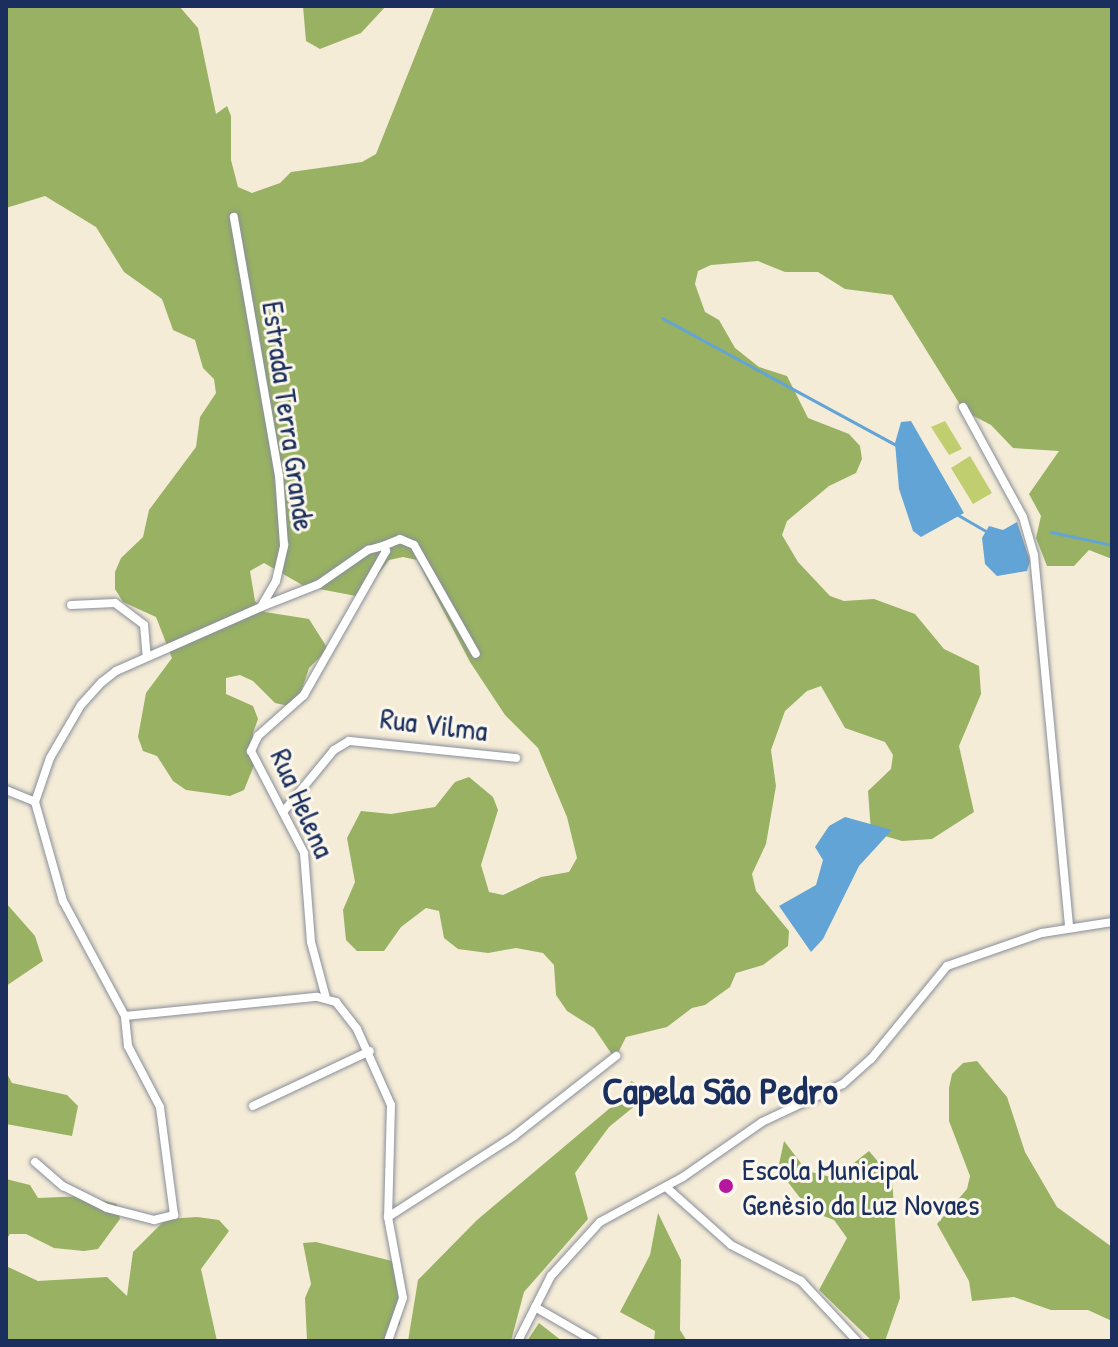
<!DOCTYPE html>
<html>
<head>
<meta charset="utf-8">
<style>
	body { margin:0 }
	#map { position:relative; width:1118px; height:1347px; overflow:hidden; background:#f5ecd7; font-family:"Patrick Hand",sans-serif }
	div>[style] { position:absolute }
	.green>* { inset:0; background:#c1ce6f }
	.forest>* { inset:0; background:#98b162 }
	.water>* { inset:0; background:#63a4d7 }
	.stream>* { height:3px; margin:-1.5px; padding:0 1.5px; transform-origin:1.5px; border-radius:1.5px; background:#63a4d7 }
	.roads { filter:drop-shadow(0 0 2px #888e9a) drop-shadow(0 0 2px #888e9a) }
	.minor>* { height:8px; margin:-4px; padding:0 4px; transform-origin:4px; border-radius:4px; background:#fff }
	.dots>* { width:22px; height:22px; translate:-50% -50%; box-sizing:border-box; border:4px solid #fbf7ec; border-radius:50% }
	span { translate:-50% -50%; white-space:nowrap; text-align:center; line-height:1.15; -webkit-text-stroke:6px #fbf7ec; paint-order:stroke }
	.street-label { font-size:30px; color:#1b2f5e }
	.poi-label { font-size:30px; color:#1b2f5e }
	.left { translate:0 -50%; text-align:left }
	.district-label { font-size:38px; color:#1b2f5e; font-weight:700 }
	.frame { position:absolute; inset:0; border:8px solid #1b2f5e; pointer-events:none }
</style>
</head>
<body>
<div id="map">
	<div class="green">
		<i style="clip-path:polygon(945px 421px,962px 449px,949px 455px,931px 427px)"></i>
		<i style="clip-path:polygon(970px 456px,992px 493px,973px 504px,951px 468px)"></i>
	</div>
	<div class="forest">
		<i style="clip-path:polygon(6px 6px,179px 6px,198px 28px,216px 114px,227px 106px,231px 116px,231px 160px,238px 187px,252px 193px,280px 183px,291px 172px,362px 162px,376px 154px,435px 6px,1112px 6px,1112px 559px,1089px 550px,1074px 566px,1047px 566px,1036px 538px,1041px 516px,1029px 494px,1059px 451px,1013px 448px,991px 425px,964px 411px,892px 295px,845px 289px,818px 272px,785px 272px,758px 261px,711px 265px,698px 271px,695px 284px,705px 312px,719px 320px,735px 348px,759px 367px,787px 376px,808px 418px,849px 434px,860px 446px,862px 459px,856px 473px,829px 486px,787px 521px,782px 535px,798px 562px,830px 596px,844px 601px,874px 599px,915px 614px,944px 649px,979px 666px,981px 694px,959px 746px,974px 812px,932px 839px,902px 841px,871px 832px,868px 791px,891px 769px,893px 755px,885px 742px,845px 728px,821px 686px,807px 691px,785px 711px,771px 750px,776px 786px,766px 844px,752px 874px,756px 891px,789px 931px,788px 946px,763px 965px,736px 973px,730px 987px,705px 1005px,692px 1008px,667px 1027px,626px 1037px,615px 1059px,594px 1028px,567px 1011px,556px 995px,554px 965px,543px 953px,516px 948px,488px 953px,458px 949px,444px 938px,439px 911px,426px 908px,401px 927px,384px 951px,357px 951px,346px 940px,343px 910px,355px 882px,347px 838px,361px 811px,391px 814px,435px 807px,455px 782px,469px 777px,493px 797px,498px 810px,481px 865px,489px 892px,503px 895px,541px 877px,569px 872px,577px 858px,567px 817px,538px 748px,505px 715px,470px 662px,417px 560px,403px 557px,389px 560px,361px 597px,304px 586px,264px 563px,250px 571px,255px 601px,265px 612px,309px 619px,328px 649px,309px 668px,300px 695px,289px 706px,275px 703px,253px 681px,240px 675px,226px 678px,226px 694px,253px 706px,258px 719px,253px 733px,255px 763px,244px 790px,230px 796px,186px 790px,173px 781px,157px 756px,143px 751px,138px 737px,146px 693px,172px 658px,156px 617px,123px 602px,115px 589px,115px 572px,121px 558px,143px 537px,149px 510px,196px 447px,200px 417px,216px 393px,214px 379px,203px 368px,195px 340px,173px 330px,162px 299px,124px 272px,96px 227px,45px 196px,6px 208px)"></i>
		<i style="clip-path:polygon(303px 6px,386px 6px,361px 33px,320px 49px,306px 41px)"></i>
		<i style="clip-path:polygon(6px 903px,35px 936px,43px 961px,6px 986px)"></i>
		<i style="clip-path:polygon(977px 1061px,1007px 1097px,1025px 1152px,1057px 1207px,1112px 1247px,1112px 1321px,1088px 1310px,1051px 1310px,1014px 1297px,972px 1301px,969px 1281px,937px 1224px,967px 1189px,970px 1176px,949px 1121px,949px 1088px,952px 1074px,963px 1063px)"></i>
		<i style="clip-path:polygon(6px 1072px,12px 1083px,67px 1095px,78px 1106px,72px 1136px,6px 1124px)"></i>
		<i style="clip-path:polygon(631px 1081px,653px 1091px,609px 1127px,575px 1173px,588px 1219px,524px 1292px,511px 1341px,408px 1341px,418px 1280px,477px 1220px,616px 1103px)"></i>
		<i style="clip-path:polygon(784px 1141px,807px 1171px,835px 1178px,869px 1151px,892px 1178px,900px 1298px,885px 1341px,872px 1341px,819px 1290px,847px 1238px,834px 1220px,810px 1211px,778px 1169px)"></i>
		<i style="clip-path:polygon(6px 1179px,30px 1185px,38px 1198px,85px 1196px,117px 1204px,120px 1219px,98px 1249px,84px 1251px,54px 1248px,26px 1234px,10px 1234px,6px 1240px)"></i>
		<i style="clip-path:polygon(658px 1213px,681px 1260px,680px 1330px,687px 1341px,654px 1341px,655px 1331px,620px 1312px,650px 1255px)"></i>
		<i style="clip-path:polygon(197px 1217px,219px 1220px,229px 1231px,201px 1269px,217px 1341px,6px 1341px,6px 1266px,38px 1281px,107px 1277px,127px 1296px,133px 1252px,166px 1219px)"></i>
		<i style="clip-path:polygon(316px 1242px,392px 1261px,400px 1292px,400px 1324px,385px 1341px,307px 1341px,305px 1298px,311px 1284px,303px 1243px)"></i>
		<i style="clip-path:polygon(539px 1323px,562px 1341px,527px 1341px)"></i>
	</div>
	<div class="water">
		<i style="clip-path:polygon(911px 421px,964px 513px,921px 537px,913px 531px,899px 489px,895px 443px,901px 422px)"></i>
		<i style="clip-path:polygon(1017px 522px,1030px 561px,1027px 571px,997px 576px,985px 564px,982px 538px,989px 526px,1003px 530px)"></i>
		<i style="clip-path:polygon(845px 817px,892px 830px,859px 866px,823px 939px,811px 952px,779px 906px,816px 885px,823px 860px,815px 847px,829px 826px)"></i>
	</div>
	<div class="stream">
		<i style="left:662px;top:318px;width:268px;rotate:28.5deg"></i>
		<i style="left:958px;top:515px;width:36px;rotate:30deg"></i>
		<i style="left:1051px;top:532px;width:62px;rotate:12deg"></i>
	</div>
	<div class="roads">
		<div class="minor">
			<i style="left:963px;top:407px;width:125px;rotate:61.4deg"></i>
			<i style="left:1023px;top:517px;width:40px;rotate:74deg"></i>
			<i style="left:1034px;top:555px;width:373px;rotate:84.6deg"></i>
			<i style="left:383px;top:546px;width:18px;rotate:-22deg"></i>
			<i style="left:400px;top:539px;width:15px;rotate:23deg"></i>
			<i style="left:414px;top:545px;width:125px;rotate:60.4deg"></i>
			<i style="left:71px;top:605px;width:44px;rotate:-2.6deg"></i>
			<i style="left:115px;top:603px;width:36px;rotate:37deg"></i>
			<i style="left:144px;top:625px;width:32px;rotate:85deg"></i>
			<i style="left:261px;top:607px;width:62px;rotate:-21.6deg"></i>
			<i style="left:319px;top:584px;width:60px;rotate:-34.8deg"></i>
			<i style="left:368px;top:550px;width:16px;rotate:-15deg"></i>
			<i style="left:383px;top:546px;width:6px;rotate:59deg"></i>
			<i style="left:386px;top:551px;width:166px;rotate:119.7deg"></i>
			<i style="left:304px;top:695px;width:62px;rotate:138.3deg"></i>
			<i style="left:258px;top:736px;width:17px;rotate:115deg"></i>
			<i style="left:251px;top:751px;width:115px;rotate:62.5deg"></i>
			<i style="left:304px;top:853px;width:89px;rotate:85.5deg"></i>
			<i style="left:311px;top:942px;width:58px;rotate:75deg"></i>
			<i style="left:6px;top:790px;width:31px;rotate:22deg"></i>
			<i style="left:35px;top:802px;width:103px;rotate:74.2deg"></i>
			<i style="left:63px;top:901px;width:131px;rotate:61.7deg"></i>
			<i style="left:125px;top:1016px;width:193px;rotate:-5.7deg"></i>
			<i style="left:317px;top:997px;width:20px;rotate:15deg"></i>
			<i style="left:336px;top:1002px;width:34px;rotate:52deg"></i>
			<i style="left:357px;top:1029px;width:83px;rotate:65.9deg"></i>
			<i style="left:391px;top:1105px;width:112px;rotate:91.5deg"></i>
			<i style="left:388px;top:1217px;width:82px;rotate:79.5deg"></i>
			<i style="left:403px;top:1298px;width:46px;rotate:109.2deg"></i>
			<i style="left:35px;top:802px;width:46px;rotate:-71.2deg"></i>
			<i style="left:50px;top:758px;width:61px;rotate:-59.7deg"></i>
			<i style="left:81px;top:705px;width:31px;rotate:-48deg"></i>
			<i style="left:102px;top:682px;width:18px;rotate:-38deg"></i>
			<i style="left:116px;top:671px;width:158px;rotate:-23.8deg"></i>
			<i style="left:261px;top:607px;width:30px;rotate:-60deg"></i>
			<i style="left:276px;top:581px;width:37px;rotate:-77deg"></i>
			<i style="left:284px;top:545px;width:69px;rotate:-94.1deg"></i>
			<i style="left:279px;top:476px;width:263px;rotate:-99.9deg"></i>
			<i style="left:283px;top:812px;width:80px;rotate:-50.6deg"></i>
			<i style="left:334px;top:750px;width:17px;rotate:-31deg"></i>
			<i style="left:349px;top:741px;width:168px;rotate:5.8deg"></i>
			<i style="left:253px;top:1106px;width:129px;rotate:-25.2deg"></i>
			<i style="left:35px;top:1162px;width:37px;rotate:41deg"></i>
			<i style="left:63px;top:1186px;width:49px;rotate:26.6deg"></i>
			<i style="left:107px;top:1208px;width:49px;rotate:14.3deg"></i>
			<i style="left:154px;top:1220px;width:21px;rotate:-14deg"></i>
			<i style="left:174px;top:1215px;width:109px;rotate:-97.4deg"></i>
			<i style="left:160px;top:1107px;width:69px;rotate:-117.7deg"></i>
			<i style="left:128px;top:1046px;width:30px;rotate:-96deg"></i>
			<i style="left:666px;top:1187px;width:87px;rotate:41.7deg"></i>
			<i style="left:731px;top:1245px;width:79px;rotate:27.2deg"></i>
			<i style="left:801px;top:1281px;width:82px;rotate:47deg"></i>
			<i style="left:388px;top:1217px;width:150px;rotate:-32.7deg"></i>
			<i style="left:514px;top:1136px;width:130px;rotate:-38.1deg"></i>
			<i style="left:535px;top:1307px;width:68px;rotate:30deg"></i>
			<i style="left:518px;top:1341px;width:73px;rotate:-63.1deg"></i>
			<i style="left:551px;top:1276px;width:73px;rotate:-47.8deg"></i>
			<i style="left:600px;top:1222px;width:94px;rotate:-28.5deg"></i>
			<i style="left:683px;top:1177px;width:96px;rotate:-34.8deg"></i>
			<i style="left:762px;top:1122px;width:89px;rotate:-25.1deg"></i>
			<i style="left:843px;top:1084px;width:38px;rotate:-42deg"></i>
			<i style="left:871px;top:1059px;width:120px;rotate:-50.7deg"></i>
			<i style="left:947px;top:966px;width:101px;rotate:-19.2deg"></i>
			<i style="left:1042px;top:933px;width:71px;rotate:-8.9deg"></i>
		</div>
	</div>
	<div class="dots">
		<i style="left:726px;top:1186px;background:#b5179e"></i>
	</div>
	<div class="street-label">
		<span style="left:289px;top:416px;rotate:82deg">Estrada Terra Grande</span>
		<span style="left:434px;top:724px;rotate:7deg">Rua Vilma</span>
		<span style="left:303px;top:803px;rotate:66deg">Rua Helena</span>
	</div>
	<div class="poi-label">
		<span class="left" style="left:742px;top:1186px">Escola Municipal<br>Genèsio da Luz Novaes</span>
	</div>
	<div class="district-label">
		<span style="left:720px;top:1091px">Capela São Pedro</span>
	</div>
	<div class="frame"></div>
</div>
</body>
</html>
